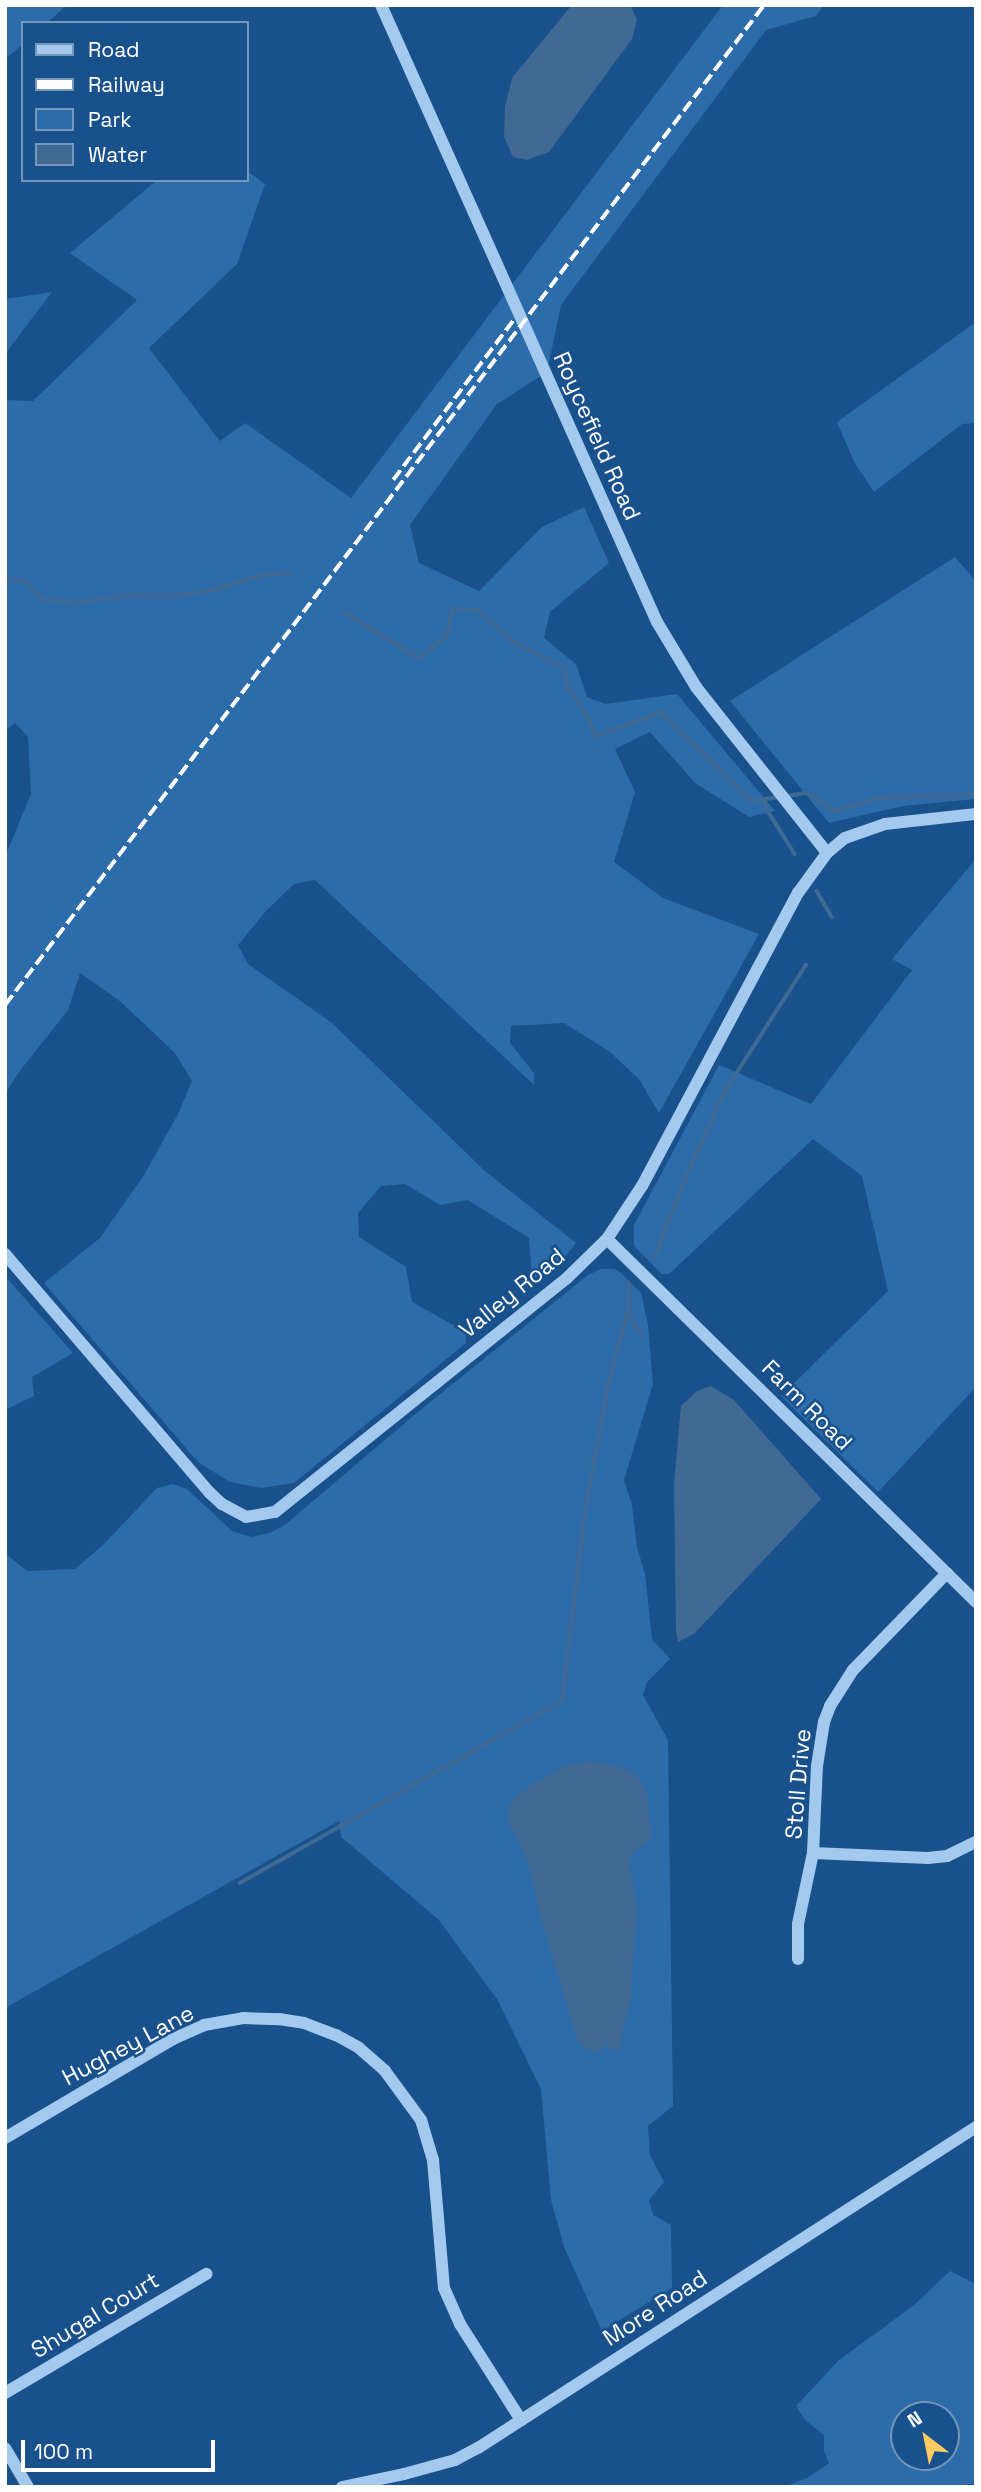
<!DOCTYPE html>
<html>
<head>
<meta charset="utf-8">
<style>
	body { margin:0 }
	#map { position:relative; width:981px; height:2492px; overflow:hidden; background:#19518c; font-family:"Space Grotesk",sans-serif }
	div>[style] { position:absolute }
	.green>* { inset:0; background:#2c6caa }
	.water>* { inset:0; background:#406994 }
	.stream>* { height:3.5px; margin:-1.75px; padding:0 1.75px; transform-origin:1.75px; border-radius:1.75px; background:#406994 }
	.minor>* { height:12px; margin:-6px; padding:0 6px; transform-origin:6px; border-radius:6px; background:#a4c9ee }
	.rail>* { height:3.5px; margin-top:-1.75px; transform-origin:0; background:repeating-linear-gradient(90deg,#fff 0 12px,transparent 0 17px) }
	span { translate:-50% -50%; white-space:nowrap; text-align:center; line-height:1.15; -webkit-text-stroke:5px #19518c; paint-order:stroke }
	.street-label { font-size:23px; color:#fff }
	.frame { position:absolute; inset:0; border:7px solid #fff; pointer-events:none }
	.legend { position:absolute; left:21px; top:21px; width:228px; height:161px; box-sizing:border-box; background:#19518c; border:2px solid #7597ba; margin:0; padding:9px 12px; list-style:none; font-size:21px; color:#fff }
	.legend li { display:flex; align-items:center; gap:14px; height:35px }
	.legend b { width:35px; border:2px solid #7597ba }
	.north { position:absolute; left:890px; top:2401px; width:70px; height:70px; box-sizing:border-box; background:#19518c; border:2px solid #7597ba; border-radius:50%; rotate:328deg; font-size:19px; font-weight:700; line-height:28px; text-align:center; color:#fff }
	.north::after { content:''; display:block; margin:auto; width:24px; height:32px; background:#ffca61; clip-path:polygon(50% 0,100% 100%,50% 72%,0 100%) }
	.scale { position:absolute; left:21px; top:2440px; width:194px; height:32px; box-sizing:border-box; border:4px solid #fff; border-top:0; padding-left:9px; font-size:21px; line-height:24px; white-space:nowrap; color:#fff; -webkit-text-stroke:5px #19518c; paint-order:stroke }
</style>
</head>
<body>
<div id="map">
	<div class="green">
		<i style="clip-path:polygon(5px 5px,67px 5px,47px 23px,23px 23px,23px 44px,5px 59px)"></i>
		<i style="clip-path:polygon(723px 5px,824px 5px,816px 16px,766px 30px,561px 305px,547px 372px,497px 404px,410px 525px,419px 563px,479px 591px,542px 527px,584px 507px,609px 563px,550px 612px,544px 638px,576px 664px,587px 697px,605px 704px,677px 694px,775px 811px,749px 817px,695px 783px,650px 732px,615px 749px,635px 792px,614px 862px,663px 898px,759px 934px,659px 1113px,639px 1079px,610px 1052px,564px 1023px,511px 1026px,510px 1043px,534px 1073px,534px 1085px,315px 880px,294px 884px,266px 911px,238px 945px,248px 964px,332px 1023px,486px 1172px,576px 1243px,561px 1262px,532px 1279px,529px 1238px,468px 1200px,440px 1205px,405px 1184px,381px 1186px,358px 1213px,359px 1237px,406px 1267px,412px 1302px,466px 1332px,466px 1343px,294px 1483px,261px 1488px,230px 1482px,198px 1462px,44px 1283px,100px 1238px,144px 1175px,178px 1114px,192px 1081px,175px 1053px,121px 1002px,80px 973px,68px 1010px,19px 1072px,5px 1094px,5px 857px,31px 794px,28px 737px,15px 723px,5px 731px,5px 400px,33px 401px,137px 300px,70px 253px,157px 180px,247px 180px,247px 171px,265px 184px,237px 264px,149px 348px,220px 441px,245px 423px,351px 498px)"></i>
		<i style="clip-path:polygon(52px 292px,5px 354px,5px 299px)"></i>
		<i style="clip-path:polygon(976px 322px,976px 423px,962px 424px,874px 492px,854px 462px,837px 422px)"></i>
		<i style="clip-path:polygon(955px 557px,976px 581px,976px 799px,903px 806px,829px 823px,730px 701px)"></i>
		<i style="clip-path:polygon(976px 859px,976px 1387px,878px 1492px,781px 1396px,888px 1291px,862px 1176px,813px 1139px,669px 1274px,662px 1274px,634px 1246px,634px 1225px,719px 1065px,811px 1104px,912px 970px,892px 959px)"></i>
		<i style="clip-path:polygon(601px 1269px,614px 1269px,621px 1273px,641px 1293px,648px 1325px,653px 1384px,624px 1480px,632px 1505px,637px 1547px,645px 1574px,652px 1639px,670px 1659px,647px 1682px,643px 1695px,668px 1740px,673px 2106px,648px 2126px,650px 2155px,664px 2182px,649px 2200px,653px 2215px,671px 2225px,672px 2288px,602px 2331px,564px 2247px,551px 2200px,541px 2089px,497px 1999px,438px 1919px,341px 1837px,339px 1821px,5px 2008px,5px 1553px,27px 1571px,75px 1569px,104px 1544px,157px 1488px,173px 1484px,187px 1489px,232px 1531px,251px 1537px,270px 1533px,286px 1524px,413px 1416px,588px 1275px)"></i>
		<i style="clip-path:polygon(5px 1276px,73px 1353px,32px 1377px,34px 1396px,5px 1410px)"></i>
		<i style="clip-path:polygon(evenodd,950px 2271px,976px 2284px,976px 2483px,957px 2487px,784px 2487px,807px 2478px,829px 2463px,824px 2451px,824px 2435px,805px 2420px,796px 2406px,839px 2360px,913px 2306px,950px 2271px,904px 2415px,946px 2415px,946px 2457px,904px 2457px,904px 2415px)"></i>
	</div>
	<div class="water">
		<i style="clip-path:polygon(630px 5px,637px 19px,632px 39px,549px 152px,527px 160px,513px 157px,504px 137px,505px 106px,512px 78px,571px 6px)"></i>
		<i style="clip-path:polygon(711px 1386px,734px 1400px,821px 1499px,694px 1634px,678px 1642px,676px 1633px,674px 1484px,681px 1406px,697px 1391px)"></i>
		<i style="clip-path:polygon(591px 1761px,621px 1767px,637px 1775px,647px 1794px,652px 1838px,632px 1854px,629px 1868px,637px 1905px,631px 1997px,620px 2042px,622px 2049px,612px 2050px,605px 2045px,601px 2051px,591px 2052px,578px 2042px,543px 1926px,527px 1860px,508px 1820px,508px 1808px,514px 1798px,532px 1784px,566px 1765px)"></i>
	</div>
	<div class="stream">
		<i style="left:5px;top:580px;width:22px;rotate:3deg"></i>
		<i style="left:27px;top:581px;width:23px;rotate:52deg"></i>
		<i style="left:41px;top:599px;width:33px;rotate:7deg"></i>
		<i style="left:74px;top:603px;width:57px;rotate:-8.1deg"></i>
		<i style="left:130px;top:595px;width:34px;rotate:3deg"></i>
		<i style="left:164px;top:597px;width:46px;rotate:-7.4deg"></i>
		<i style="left:210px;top:591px;width:54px;rotate:-17.1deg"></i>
		<i style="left:262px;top:575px;width:29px;rotate:-4deg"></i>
		<i style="left:344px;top:612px;width:88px;rotate:31.5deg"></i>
		<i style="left:419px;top:658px;width:36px;rotate:-38deg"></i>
		<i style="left:447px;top:636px;width:29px;rotate:-78deg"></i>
		<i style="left:453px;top:608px;width:25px;rotate:5deg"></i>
		<i style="left:478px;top:610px;width:48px;rotate:41.6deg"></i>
		<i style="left:514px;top:642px;width:56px;rotate:27.5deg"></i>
		<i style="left:564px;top:668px;width:23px;rotate:77deg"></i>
		<i style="left:569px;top:690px;width:31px;rotate:54deg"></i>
		<i style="left:587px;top:715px;width:24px;rotate:68deg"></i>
		<i style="left:596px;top:737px;width:70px;rotate:-21deg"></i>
		<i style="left:661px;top:712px;width:127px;rotate:44.4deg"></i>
		<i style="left:752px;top:801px;width:27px;rotate:-8deg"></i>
		<i style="left:787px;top:796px;width:20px;rotate:-9deg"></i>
		<i style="left:807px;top:793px;width:33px;rotate:33deg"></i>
		<i style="left:835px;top:811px;width:44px;rotate:-17.2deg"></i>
		<i style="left:877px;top:798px;width:99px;rotate:-1.7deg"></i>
		<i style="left:765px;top:800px;width:11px;rotate:75deg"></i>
		<i style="left:768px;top:811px;width:51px;rotate:57.9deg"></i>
		<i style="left:817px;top:891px;width:30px;rotate:60deg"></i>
		<i style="left:654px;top:1258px;width:98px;rotate:-68.4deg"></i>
		<i style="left:690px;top:1167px;width:87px;rotate:-64.9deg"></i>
		<i style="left:727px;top:1088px;width:146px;rotate:-57.3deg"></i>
		<i style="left:628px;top:1314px;width:25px;rotate:56deg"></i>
		<i style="left:240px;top:1883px;width:370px;rotate:-29.5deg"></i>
		<i style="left:562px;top:1701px;width:184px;rotate:-83.1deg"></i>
		<i style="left:584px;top:1518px;width:135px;rotate:-79.8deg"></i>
		<i style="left:608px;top:1385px;width:82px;rotate:-75.1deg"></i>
		<i style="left:629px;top:1306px;width:23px;rotate:-92deg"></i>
	</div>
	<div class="minor">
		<i style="left:381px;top:5px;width:676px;rotate:65.9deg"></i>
		<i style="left:657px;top:622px;width:76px;rotate:59deg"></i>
		<i style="left:696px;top:687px;width:211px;rotate:51.7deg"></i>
		<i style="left:607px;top:1239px;width:518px;rotate:44.53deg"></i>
		<i style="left:5px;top:1254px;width:315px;rotate:49.4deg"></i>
		<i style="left:210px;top:1493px;width:16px;rotate:43deg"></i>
		<i style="left:222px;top:1504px;width:27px;rotate:28deg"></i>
		<i style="left:246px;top:1517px;width:29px;rotate:-10deg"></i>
		<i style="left:275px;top:1512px;width:374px;rotate:-38.7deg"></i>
		<i style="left:567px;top:1278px;width:56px;rotate:-44.3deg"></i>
		<i style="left:607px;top:1239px;width:64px;rotate:-56.6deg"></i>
		<i style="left:642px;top:1186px;width:332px;rotate:-62deg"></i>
		<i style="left:798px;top:893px;width:49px;rotate:-54.1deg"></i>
		<i style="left:827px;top:853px;width:23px;rotate:-40deg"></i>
		<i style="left:845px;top:838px;width:42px;rotate:-19.3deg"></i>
		<i style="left:885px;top:824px;width:92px;rotate:-6.3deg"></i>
		<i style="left:813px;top:1853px;width:115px;rotate:2.5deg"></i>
		<i style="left:928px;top:1858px;width:19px;rotate:-6deg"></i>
		<i style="left:947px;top:1856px;width:32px;rotate:-26deg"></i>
		<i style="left:798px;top:1959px;width:35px;rotate:-90deg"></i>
		<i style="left:798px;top:1924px;width:73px;rotate:-78.1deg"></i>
		<i style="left:813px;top:1853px;width:87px;rotate:-87.4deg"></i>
		<i style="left:817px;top:1766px;width:45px;rotate:-81deg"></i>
		<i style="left:824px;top:1722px;width:17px;rotate:-69deg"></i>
		<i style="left:830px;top:1706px;width:43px;rotate:-57.4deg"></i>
		<i style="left:853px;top:1670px;width:135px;rotate:-45.9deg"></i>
		<i style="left:5px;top:2138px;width:195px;rotate:-30.5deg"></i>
		<i style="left:173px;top:2039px;width:34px;rotate:-24deg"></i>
		<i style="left:204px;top:2025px;width:40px;rotate:-10deg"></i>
		<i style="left:243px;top:2018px;width:36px;rotate:2deg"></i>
		<i style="left:279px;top:2019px;width:25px;rotate:9deg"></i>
		<i style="left:304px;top:2023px;width:34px;rotate:21deg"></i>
		<i style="left:336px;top:2035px;width:26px;rotate:29deg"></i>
		<i style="left:359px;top:2048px;width:35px;rotate:41deg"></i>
		<i style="left:385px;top:2071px;width:61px;rotate:53.7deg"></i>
		<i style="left:421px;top:2120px;width:42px;rotate:73.3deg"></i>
		<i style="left:433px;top:2160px;width:128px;rotate:85.1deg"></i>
		<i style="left:444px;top:2288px;width:39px;rotate:66deg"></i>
		<i style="left:460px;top:2324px;width:114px;rotate:57.6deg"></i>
		<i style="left:5px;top:2393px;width:234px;rotate:-30.6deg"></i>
		<i style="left:5px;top:2448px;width:45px;rotate:59.5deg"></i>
		<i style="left:342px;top:2487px;width:63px;rotate:-11.8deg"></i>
		<i style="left:404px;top:2474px;width:53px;rotate:-15.4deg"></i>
		<i style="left:455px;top:2460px;width:26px;rotate:-28deg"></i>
		<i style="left:478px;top:2448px;width:592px;rotate:-32.8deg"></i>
	</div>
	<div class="rail">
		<i style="left:393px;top:480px;width:203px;rotate:-53deg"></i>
		<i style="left:5px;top:1005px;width:1255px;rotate:-52.8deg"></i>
	</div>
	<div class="street-label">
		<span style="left:597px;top:436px;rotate:66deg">Roycefield Road</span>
		<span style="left:512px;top:1293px;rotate:-39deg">Valley Road</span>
		<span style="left:807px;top:1405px;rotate:45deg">Farm Road</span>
		<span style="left:798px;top:1784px;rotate:-85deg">Stoll Drive</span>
		<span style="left:128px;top:2045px;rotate:-28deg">Hughey Lane</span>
		<span style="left:655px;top:2308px;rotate:-33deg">More Road</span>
		<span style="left:95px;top:2315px;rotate:-31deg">Shugal Court</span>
	</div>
	<div class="frame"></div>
	<ul class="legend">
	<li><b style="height:9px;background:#a4c9ee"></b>Road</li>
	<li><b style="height:9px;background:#fff"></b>Railway</li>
	<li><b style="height:19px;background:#2c6caa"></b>Park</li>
	<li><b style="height:19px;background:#406994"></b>Water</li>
	</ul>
	<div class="north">N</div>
	<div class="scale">100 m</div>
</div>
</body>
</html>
